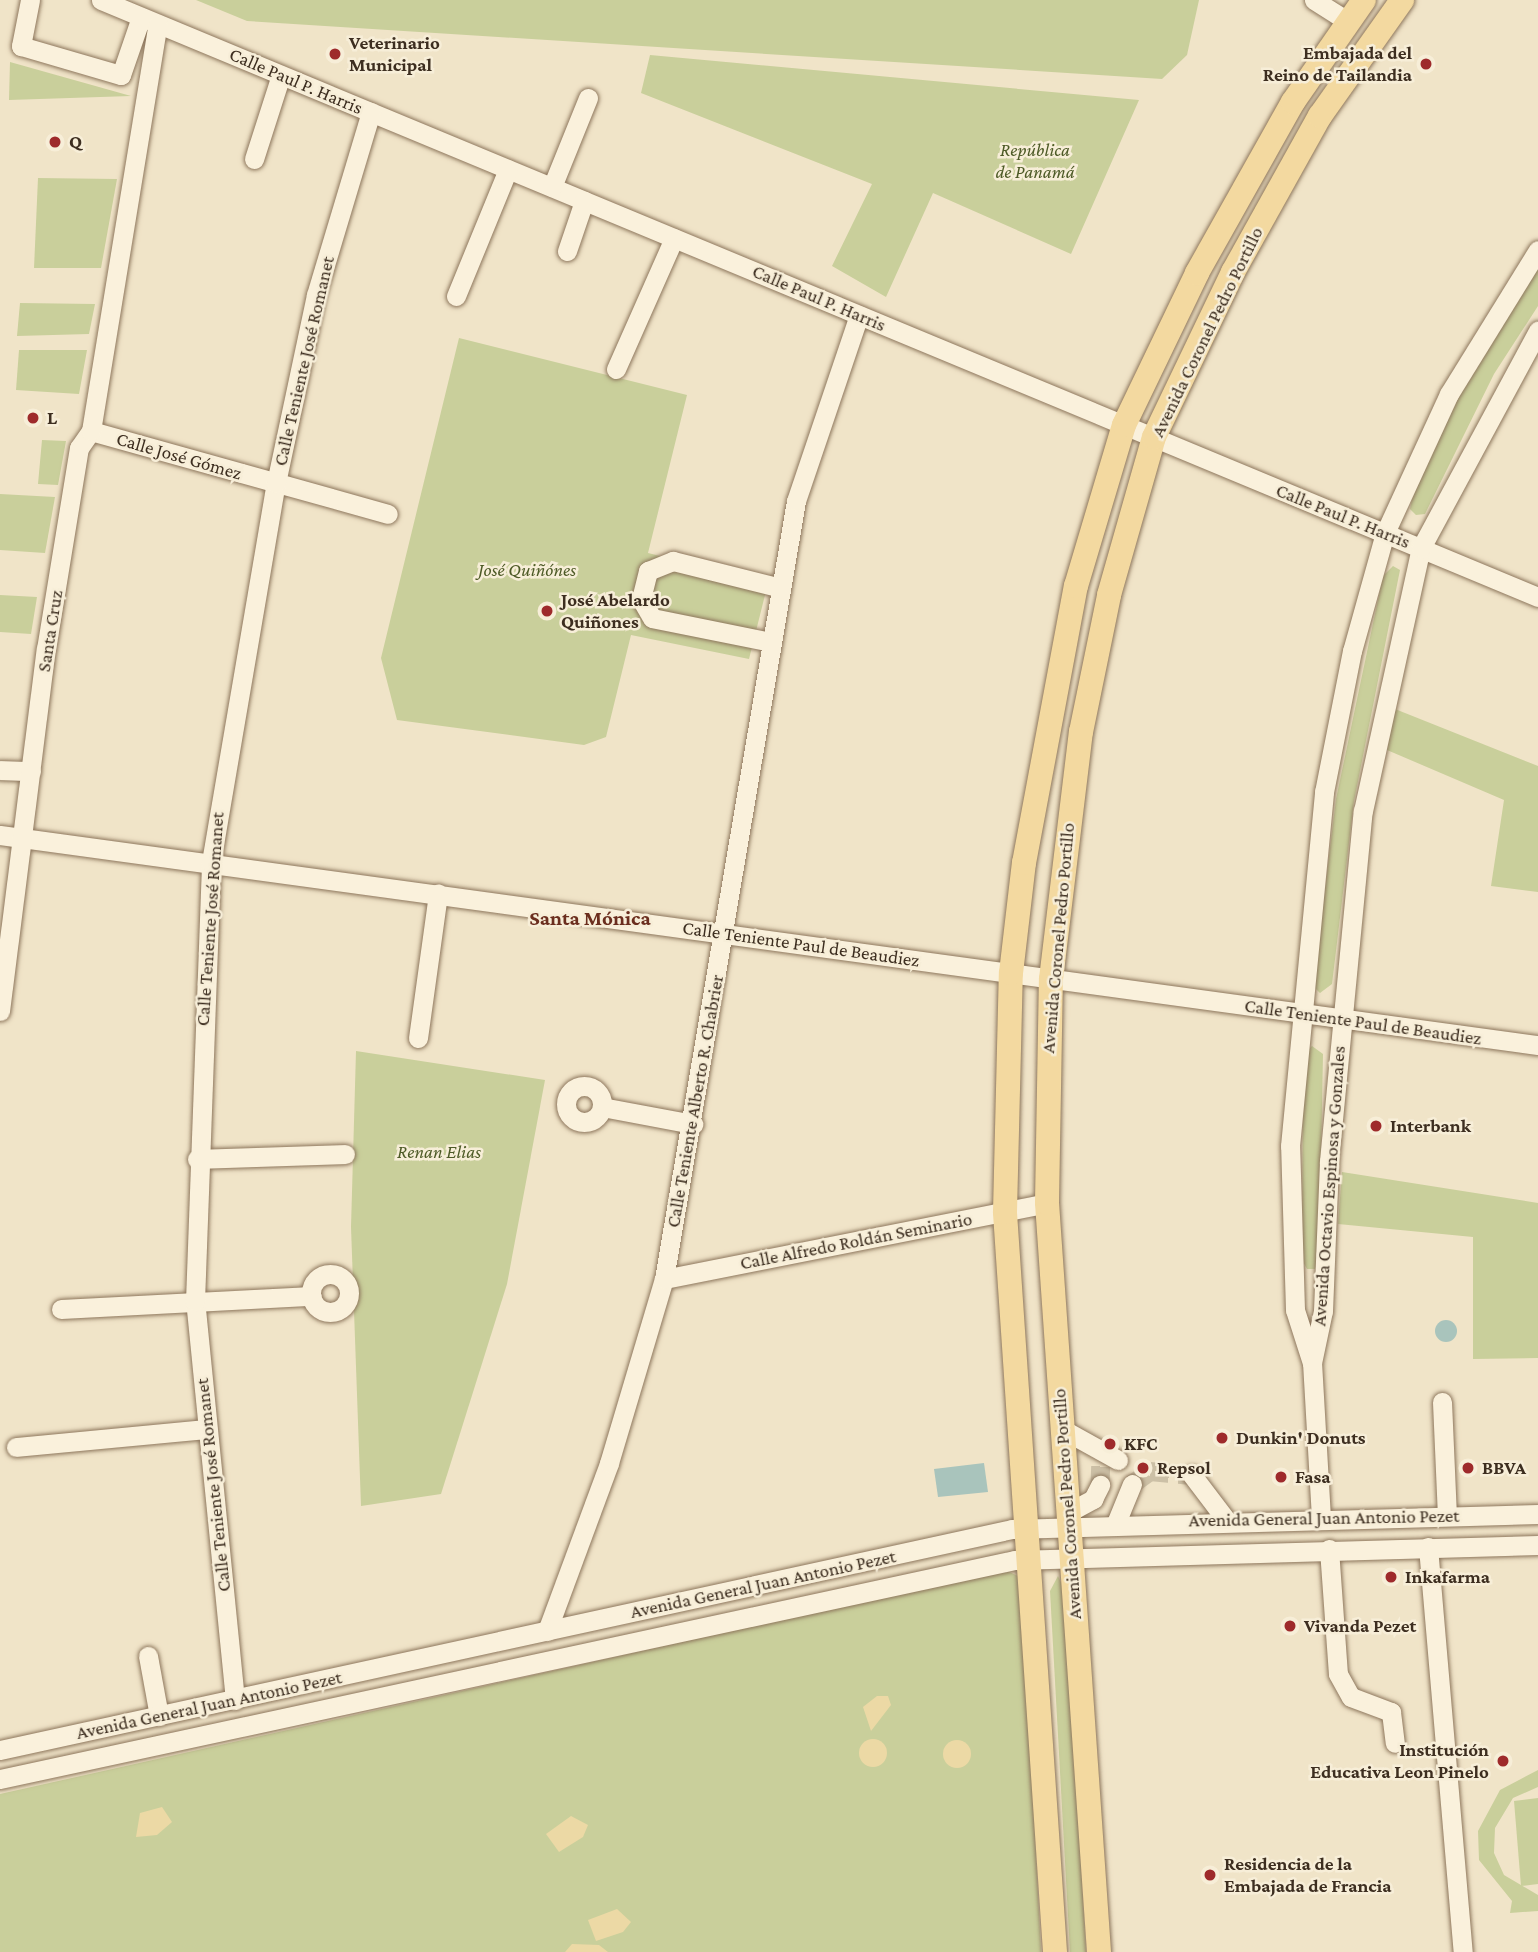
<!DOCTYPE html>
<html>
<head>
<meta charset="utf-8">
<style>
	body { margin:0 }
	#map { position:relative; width:1538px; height:1952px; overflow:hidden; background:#f0e4c8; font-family:"Crimson Pro",serif }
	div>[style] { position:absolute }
	.green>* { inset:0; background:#c9cf9b }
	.sand>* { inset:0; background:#ecd9a5 }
	.round { border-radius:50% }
	.water>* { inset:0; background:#a9c4bc }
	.minor-tunnel>* { height:19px; margin-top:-9.5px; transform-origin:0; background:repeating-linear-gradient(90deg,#ccc0a6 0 19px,transparent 0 29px) }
	.roads { filter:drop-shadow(0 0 2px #8d765c) drop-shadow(0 0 2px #8d765c) }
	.minor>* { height:19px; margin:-9.5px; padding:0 9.5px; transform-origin:9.5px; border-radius:9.5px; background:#faf1dc }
	.minor>.ring { margin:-9.5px; padding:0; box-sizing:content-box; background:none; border:19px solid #faf1dc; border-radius:50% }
	.major>* { height:24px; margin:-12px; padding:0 12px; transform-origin:12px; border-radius:12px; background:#f3d9a0 }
	.dots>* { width:19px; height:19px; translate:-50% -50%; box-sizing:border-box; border:4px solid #f7eed8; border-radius:50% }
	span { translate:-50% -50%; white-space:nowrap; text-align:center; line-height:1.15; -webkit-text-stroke:5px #f7eed8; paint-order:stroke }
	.poi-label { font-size:19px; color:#3d2e20; font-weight:700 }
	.left { translate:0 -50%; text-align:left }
	.right { translate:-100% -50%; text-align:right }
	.street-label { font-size:19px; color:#3d2e20 }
	.park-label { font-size:19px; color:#4d5a26; font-style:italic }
	.neighbourhood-label { font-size:21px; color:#6b2e1e; font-weight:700 }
</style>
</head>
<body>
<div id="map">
	<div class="green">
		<i style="clip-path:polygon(196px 0,1199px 0,1187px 55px,1162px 79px,247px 21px)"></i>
		<i style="clip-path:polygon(650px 55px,1139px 100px,1071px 254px,933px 193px,886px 297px,832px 266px,872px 184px,641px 93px)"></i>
		<i style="clip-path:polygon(10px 62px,131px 96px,9px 100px)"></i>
		<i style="clip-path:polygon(38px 178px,117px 179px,101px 268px,34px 268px)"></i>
		<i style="clip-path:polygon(1538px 265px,1538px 306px,1494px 374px,1425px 514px,1416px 515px,1410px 509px,1415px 484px,1479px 353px)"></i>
		<i style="clip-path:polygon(20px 303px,95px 304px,89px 334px,17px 336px)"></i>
		<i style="clip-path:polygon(459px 338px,687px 395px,648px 553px,768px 583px,749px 659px,631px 635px,606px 737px,584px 745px,397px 720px,381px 658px)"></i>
		<i style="clip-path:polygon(19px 350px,87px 350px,79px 394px,16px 390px)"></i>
		<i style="clip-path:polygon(42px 440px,66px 441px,58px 485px,38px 484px)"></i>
		<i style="clip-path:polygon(0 494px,55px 497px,45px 553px,0 550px)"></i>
		<i style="clip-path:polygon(1393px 566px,1400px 570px,1354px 801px,1332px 984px,1320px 993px,1313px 986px,1336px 799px,1383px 576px)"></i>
		<i style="clip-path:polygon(0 595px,37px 597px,31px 634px,0 632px)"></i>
		<i style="clip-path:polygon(1395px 709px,1538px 766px,1538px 892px,1491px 886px,1504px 800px,1387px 750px)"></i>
		<i style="clip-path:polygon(1312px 1046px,1323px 1054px,1319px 1259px,1315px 1269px,1307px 1269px,1302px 1260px,1303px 1055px)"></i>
		<i style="clip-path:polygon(356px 1051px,545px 1080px,507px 1284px,441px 1494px,361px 1506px,351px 1227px)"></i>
		<i style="clip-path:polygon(1342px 1172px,1538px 1203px,1538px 1358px,1473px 1359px,1473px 1237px,1338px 1224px)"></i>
		<i style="clip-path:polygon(1005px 1570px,1022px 1578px,1041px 1952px,0 1952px,0 1794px)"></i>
		<i style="clip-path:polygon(1058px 1576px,1066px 1593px,1086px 1952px,1070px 1952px,1050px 1591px)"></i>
		<i style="clip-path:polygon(1538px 1770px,1538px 1787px,1513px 1798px,1495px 1828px,1494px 1853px,1504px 1875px,1538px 1895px,1538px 1911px,1510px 1913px,1512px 1901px,1479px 1860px,1478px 1831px,1500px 1790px)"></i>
		<i style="clip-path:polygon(1538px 1798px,1538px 1884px,1521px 1886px,1514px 1801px)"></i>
	</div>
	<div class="sand">
		<i style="clip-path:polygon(877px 1696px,888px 1696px,891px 1705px,871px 1731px,863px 1707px)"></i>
		<i class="round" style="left:859px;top:1739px;width:28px;height:28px"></i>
		<i class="round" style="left:943px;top:1740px;width:28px;height:28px"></i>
		<i style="clip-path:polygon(162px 1807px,172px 1822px,157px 1835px,136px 1837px,140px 1813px)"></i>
		<i style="clip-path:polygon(571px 1816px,588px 1825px,583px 1837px,559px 1852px,546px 1834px)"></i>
		<i style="clip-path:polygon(617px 1909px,631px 1922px,623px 1932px,596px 1941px,588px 1920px)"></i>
		<i style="clip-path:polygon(572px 1944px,599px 1945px,608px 1952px,565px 1952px)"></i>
	</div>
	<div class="water">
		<i class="round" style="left:1435px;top:1320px;width:22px;height:22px"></i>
		<i style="clip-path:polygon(984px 1463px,988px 1492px,938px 1497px,934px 1469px)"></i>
	</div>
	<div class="minor-tunnel">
		<i style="left:1132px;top:1484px;width:22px;rotate:-36deg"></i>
		<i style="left:1150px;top:1471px;width:42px;rotate:5.4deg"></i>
		<i style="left:1100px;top:1485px;width:25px;rotate:-88deg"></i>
	</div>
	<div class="roads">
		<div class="minor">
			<i style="left:30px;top:0;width:47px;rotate:101.1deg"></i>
			<i style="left:21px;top:46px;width:104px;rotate:16.2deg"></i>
			<i style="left:121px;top:75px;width:61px;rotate:-71deg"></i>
			<i style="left:101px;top:0;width:1556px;rotate:22.56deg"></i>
			<i style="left:1314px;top:0;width:41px;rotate:32.2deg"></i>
			<i style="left:254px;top:159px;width:88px;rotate:-72.2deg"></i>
			<i style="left:552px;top:187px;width:96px;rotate:-68deg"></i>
			<i style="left:567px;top:251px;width:53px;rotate:-71.2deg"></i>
			<i style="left:456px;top:296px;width:137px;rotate:-67.7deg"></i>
			<i style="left:616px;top:369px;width:143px;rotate:-66.1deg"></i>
			<i style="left:91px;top:431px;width:308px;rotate:15.6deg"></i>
			<i style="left:771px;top:642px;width:121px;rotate:-168.6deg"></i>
			<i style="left:652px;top:618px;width:22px;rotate:-120deg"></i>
			<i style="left:641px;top:599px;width:29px;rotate:-76deg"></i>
			<i style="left:648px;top:571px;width:27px;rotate:-22deg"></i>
			<i style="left:673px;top:561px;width:111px;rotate:14deg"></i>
			<i style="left:0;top:770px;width:31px;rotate:2deg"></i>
			<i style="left:0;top:835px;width:1552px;rotate:7.78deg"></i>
			<i style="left:0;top:1011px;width:365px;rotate:-82.8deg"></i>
			<i style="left:46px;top:649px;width:204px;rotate:-80.7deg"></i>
			<i style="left:79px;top:448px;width:21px;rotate:-55deg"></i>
			<i style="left:91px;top:431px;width:412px;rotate:-80.7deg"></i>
			<i style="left:418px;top:1038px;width:146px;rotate:-82.1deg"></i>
			<i class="ring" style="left:566px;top:1086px;width:17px;height:17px"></i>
			<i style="left:602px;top:1107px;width:93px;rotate:10.6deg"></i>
			<i style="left:197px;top:1159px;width:148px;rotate:-1.9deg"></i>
			<i class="ring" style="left:311px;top:1274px;width:19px;height:19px"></i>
			<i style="left:664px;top:1279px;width:390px;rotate:-11.2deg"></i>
			<i style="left:61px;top:1309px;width:251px;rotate:-3deg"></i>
			<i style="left:1312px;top:1363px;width:56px;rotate:-107.8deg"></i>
			<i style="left:1295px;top:1310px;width:164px;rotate:-91.7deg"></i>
			<i style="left:1290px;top:1146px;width:356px;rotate:-84.5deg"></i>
			<i style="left:1324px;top:792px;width:144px;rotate:-78.8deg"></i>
			<i style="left:1352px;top:651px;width:123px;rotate:-74.4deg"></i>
			<i style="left:1385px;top:533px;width:153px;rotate:-65.3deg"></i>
			<i style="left:1449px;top:394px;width:169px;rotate:-58.3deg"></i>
			<i style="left:1442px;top:1402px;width:113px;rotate:87.5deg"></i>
			<i style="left:1062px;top:1429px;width:64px;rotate:29deg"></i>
			<i style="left:16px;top:1447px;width:192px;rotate:-5.4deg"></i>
			<i style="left:1192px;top:1475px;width:58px;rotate:52.7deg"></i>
			<i style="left:1067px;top:1513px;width:30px;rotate:-28deg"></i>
			<i style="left:1093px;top:1499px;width:16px;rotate:-63deg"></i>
			<i style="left:1321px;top:1518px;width:155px;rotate:-93.3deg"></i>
			<i style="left:1312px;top:1363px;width:53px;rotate:-78.1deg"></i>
			<i style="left:1323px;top:1311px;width:150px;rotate:-87.7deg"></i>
			<i style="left:1329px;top:1161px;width:352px;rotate:-84.5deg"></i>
			<i style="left:1363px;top:811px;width:269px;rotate:-77.6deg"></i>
			<i style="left:1421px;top:548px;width:247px;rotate:-61.7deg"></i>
			<i style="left:1116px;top:1523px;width:42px;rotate:-67.7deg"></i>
			<i style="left:1428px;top:1547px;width:407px;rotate:85.1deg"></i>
			<i style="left:1329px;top:1549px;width:125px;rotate:85.9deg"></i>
			<i style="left:1338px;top:1674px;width:26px;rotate:61deg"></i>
			<i style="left:1351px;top:1697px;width:43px;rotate:20.6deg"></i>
			<i style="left:1391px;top:1712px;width:31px;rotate:83deg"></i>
			<i style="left:547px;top:1631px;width:179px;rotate:-69.7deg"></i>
			<i style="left:609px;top:1463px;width:192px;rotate:-73.4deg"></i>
			<i style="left:664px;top:1279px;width:789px;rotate:-80.37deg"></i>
			<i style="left:796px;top:501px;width:196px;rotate:-71.3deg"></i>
			<i style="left:148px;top:1656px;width:61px;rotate:79.6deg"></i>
			<i style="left:235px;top:1700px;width:401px;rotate:-95.7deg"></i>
			<i style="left:195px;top:1301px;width:439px;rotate:-87.9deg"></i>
			<i style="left:211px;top:862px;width:385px;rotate:-80.3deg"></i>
			<i style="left:276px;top:483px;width:192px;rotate:-78deg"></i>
			<i style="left:316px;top:295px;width:191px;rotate:-73.3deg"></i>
			<i style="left:0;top:1750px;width:1036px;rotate:-12.32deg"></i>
			<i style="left:1012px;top:1529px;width:526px;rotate:-1.63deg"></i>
			<i style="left:0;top:1779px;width:1038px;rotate:-12.18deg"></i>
			<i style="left:1015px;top:1560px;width:523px;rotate:-1.64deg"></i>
		</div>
		<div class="major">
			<i style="left:1055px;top:1952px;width:742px;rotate:-93.87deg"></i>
			<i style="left:1005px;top:1212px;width:239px;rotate:-88.6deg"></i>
			<i style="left:1011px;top:973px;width:111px;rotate:-83.3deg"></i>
			<i style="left:1024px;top:863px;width:282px;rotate:-79.4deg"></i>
			<i style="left:1076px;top:586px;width:168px;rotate:-73.4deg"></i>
			<i style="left:1124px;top:425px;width:169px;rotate:-64.3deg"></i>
			<i style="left:1197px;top:273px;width:196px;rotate:-60.7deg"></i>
			<i style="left:1293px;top:102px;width:124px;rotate:-55.2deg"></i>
			<i style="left:1099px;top:1952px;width:751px;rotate:-93.97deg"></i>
			<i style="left:1047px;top:1203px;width:224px;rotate:-89deg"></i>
			<i style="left:1051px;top:979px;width:249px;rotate:-83.1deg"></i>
			<i style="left:1081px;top:732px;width:140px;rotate:-78.4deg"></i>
			<i style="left:1109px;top:595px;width:164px;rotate:-74.1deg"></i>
			<i style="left:1154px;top:437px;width:183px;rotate:-64.4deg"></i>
			<i style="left:1233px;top:272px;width:179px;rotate:-60.9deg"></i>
			<i style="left:1320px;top:116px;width:142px;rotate:-54.7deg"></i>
		</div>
	</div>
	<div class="dots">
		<i style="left:335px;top:54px;background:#9e2a2b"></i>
		<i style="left:1426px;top:64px;background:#9e2a2b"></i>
		<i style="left:55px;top:142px;background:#9e2a2b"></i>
		<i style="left:33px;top:418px;background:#9e2a2b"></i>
		<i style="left:547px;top:611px;background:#9e2a2b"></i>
		<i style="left:1376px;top:1126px;background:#9e2a2b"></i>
		<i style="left:1222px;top:1438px;background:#9e2a2b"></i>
		<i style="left:1110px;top:1444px;background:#9e2a2b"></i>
		<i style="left:1143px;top:1468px;background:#9e2a2b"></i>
		<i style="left:1468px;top:1468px;background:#9e2a2b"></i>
		<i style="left:1281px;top:1477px;background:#9e2a2b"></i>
		<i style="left:1391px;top:1577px;background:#9e2a2b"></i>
		<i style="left:1290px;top:1626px;background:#9e2a2b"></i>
		<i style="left:1503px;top:1761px;background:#9e2a2b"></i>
		<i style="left:1210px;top:1875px;background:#9e2a2b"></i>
	</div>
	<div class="poi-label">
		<span class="left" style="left:349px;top:54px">Veterinario<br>Municipal</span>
		<span class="right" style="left:1412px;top:64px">Embajada del<br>Reino de Tailandia</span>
		<span class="left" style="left:69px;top:142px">Q</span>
		<span class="left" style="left:47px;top:418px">L</span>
		<span class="left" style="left:561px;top:611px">José Abelardo<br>Quiñones</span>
		<span class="left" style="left:1390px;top:1126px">Interbank</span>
		<span class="left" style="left:1236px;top:1438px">Dunkin' Donuts</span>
		<span class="left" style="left:1124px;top:1444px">KFC</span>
		<span class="left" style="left:1157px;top:1468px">Repsol</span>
		<span class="left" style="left:1482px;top:1468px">BBVA</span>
		<span class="left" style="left:1295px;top:1477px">Fasa</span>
		<span class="left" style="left:1405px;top:1577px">Inkafarma</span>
		<span class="left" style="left:1304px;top:1626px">Vivanda Pezet</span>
		<span class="right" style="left:1489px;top:1761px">Institución<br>Educativa Leon Pinelo</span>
		<span class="left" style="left:1224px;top:1875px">Residencia de la<br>Embajada de Francia</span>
	</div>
	<div class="street-label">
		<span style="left:296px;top:81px;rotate:23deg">Calle Paul P. Harris</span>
		<span style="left:819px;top:298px;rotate:23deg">Calle Paul P. Harris</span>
		<span style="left:1207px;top:332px;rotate:-64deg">Avenida Coronel Pedro Portillo</span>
		<span style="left:304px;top:361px;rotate:-77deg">Calle Teniente José Romanet</span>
		<span style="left:179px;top:456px;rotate:16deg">Calle José Gómez</span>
		<span style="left:1343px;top:516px;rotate:22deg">Calle Paul P. Harris</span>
		<span style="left:50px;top:631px;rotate:-81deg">Santa Cruz</span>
		<span style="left:210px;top:919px;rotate:-86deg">Calle Teniente José Romanet</span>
		<span style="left:1058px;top:938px;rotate:-85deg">Avenida Coronel Pedro Portillo</span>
		<span style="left:801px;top:944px;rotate:8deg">Calle Teniente Paul de Beaudiez</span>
		<span style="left:1363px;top:1022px;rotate:8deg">Calle Teniente Paul de Beaudiez</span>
		<span style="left:695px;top:1101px;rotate:-80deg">Calle Teniente Alberto R. Chabrier</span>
		<span style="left:1329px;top:1186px;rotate:-86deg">Avenida Octavio Espinosa y Gonzales</span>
		<span style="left:856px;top:1241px;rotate:-11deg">Calle Alfredo Roldán Seminario</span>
		<span style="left:213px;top:1485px;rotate:-96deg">Calle Teniente José Romanet</span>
		<span style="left:1067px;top:1504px;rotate:-94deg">Avenida Coronel Pedro Portillo</span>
		<span style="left:1324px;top:1518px;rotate:-1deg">Avenida General Juan Antonio Pezet</span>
		<span style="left:763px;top:1584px;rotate:-12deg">Avenida General Juan Antonio Pezet</span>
		<span style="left:209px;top:1705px;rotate:-12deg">Avenida General Juan Antonio Pezet</span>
	</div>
	<div class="park-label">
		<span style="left:1035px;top:161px">República<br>de Panamá</span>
		<span style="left:527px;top:570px">José Quiñónes</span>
		<span style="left:439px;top:1152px">Renan Elias</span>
	</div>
	<div class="neighbourhood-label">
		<span style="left:590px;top:918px">Santa Mónica</span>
	</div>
</div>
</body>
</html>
